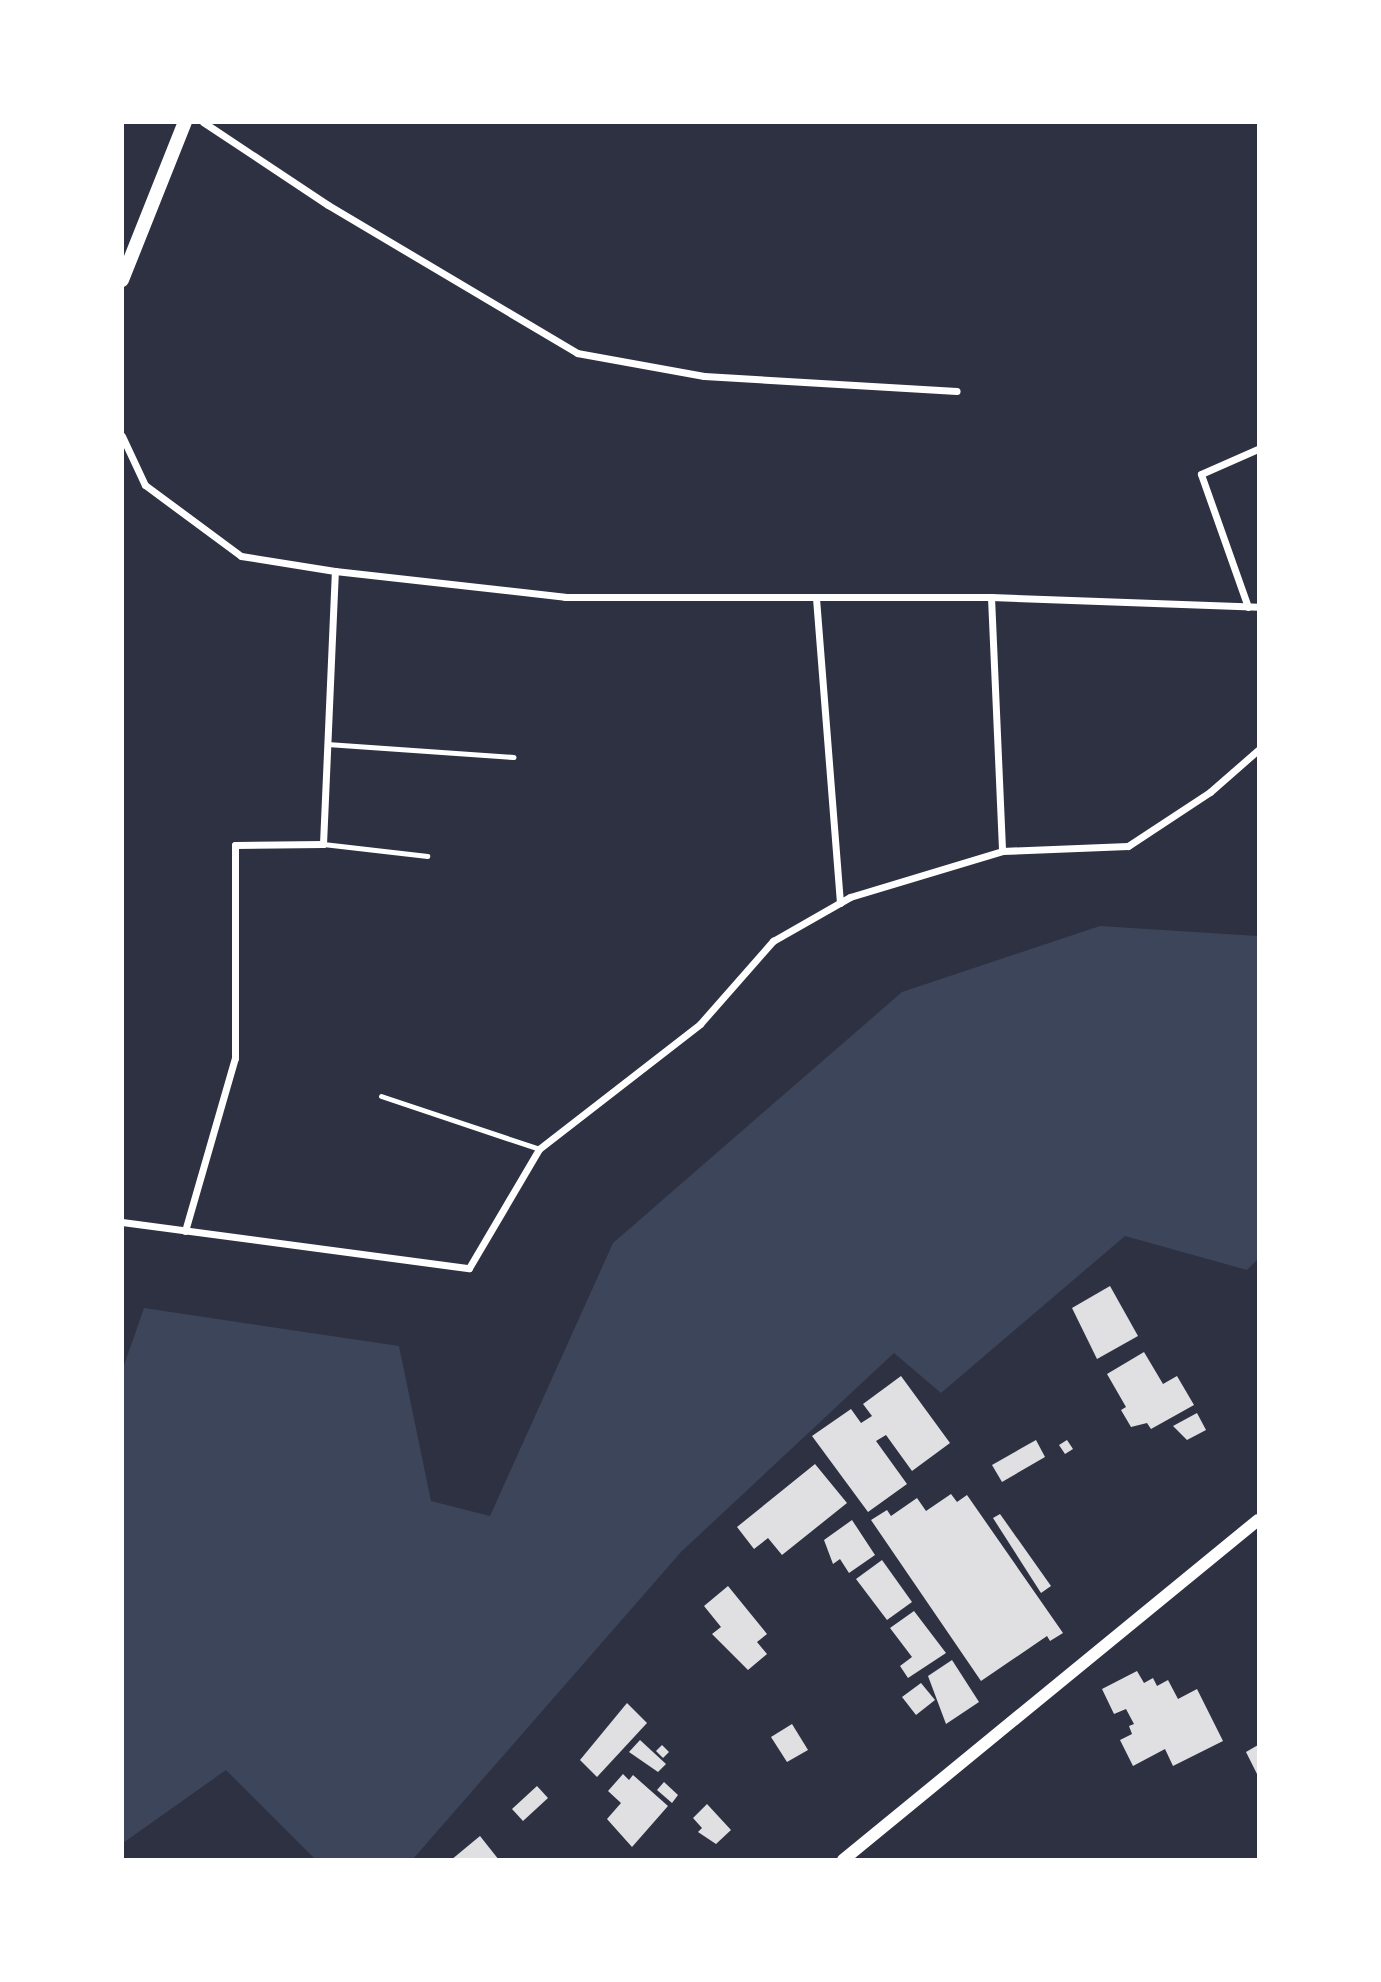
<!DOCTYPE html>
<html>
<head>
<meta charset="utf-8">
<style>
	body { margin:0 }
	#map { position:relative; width:1381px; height:1982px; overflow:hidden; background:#2d3142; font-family:"Archivo Narrow",sans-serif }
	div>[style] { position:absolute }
	.green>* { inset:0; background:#3c4559 }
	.building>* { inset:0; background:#e0e0e3 }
	.service>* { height:5px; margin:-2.5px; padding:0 2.5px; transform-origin:2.5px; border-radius:2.5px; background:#fff }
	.minor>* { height:7px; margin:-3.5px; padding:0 3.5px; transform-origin:3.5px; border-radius:3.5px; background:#fff }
	.tertiary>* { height:12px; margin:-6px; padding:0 6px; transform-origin:6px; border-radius:6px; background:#fff }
	.secondary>* { height:14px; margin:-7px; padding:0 7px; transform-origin:7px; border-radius:7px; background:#fff }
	span { translate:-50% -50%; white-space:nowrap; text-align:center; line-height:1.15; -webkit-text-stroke:5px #fff; paint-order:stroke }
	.frame { position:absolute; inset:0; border:124px solid #fff; pointer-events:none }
</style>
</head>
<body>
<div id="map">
	<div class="green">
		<i style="clip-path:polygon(1100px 926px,1258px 936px,1258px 1259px,1247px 1270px,1125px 1236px,941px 1393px,894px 1353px,681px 1552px,413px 1859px,315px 1859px,226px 1770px,123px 1843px,122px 1371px,144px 1308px,399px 1346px,431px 1501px,490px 1516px,613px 1243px,902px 992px)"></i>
	</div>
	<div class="building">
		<i style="clip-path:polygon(1110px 1286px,1138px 1336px,1097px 1359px,1072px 1308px)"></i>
		<i style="clip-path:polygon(1144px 1352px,1163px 1384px,1177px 1376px,1194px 1405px,1151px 1429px,1147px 1423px,1131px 1427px,1121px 1410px,1126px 1407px,1107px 1374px)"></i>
		<i style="clip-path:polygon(901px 1376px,950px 1443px,912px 1471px,886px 1435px,876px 1441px,907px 1484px,868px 1512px,812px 1436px,851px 1409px,861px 1423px,872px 1416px,863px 1404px)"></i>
		<i style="clip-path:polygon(1197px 1413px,1206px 1430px,1187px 1440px,1173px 1426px)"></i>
		<i style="clip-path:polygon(1036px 1440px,1045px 1457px,1002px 1482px,992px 1465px)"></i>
		<i style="clip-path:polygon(1067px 1440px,1073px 1449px,1065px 1454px,1059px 1445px)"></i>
		<i style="clip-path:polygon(815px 1464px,847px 1503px,782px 1555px,768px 1538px,754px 1549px,737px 1527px)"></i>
		<i style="clip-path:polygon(951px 1494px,957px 1502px,967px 1495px,1063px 1633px,1050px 1641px,1047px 1636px,981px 1681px,871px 1520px,887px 1510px,891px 1516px,917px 1498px,926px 1511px)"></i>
		<i style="clip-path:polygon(1000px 1514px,1051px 1586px,1041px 1593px,993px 1518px)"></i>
		<i style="clip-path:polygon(852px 1520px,875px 1555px,849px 1573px,840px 1559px,833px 1564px,824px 1540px)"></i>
		<i style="clip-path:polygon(882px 1560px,912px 1602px,887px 1620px,856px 1579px)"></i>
		<i style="clip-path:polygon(728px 1586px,767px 1634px,757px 1642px,767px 1654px,748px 1670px,712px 1634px,721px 1627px,704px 1606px)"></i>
		<i style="clip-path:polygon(914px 1611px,946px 1653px,908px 1678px,900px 1666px,912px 1657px,890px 1628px)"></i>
		<i style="clip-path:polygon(952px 1660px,979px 1702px,946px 1724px,928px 1676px)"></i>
		<i style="clip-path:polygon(1137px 1671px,1144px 1683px,1153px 1678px,1157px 1686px,1168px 1680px,1178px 1699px,1197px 1689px,1223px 1741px,1173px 1766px,1165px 1749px,1133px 1766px,1120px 1740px,1132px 1734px,1129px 1726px,1134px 1724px,1126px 1709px,1114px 1714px,1102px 1689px)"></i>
		<i style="clip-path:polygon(921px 1683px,935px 1700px,916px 1715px,902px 1697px)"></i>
		<i style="clip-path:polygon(627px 1703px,647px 1723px,597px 1777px,580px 1760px)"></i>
		<i style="clip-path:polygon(792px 1724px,808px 1750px,787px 1762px,771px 1737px)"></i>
		<i style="clip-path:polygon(640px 1740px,666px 1764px,658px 1772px,629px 1752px)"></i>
		<i style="clip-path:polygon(662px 1745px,669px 1752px,663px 1758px,656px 1751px)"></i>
		<i style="clip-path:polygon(1258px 1745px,1258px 1776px,1246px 1752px)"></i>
		<i style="clip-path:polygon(623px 1774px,629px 1780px,633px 1775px,668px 1806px,632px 1847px,607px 1819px,621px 1803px,608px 1791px)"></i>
		<i style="clip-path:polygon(664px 1782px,678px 1795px,672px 1803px,657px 1790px)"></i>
		<i style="clip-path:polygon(537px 1786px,548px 1798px,523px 1821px,512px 1809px)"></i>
		<i style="clip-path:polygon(707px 1804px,731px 1830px,716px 1844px,698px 1832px,702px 1828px,693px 1818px)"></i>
		<i style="clip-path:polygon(480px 1836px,499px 1860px,451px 1860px)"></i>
	</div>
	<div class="service">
		<i style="left:327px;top:744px;width:187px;rotate:4deg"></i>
		<i style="left:323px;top:844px;width:105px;rotate:6.6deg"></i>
		<i style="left:381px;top:1096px;width:167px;rotate:18.5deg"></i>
	</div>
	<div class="minor">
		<i style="left:203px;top:122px;width:150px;rotate:33.6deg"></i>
		<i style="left:328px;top:205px;width:290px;rotate:30.7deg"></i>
		<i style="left:577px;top:353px;width:129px;rotate:10.3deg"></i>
		<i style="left:704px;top:376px;width:253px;rotate:3.4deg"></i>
		<i style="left:122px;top:436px;width:54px;rotate:64.9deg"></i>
		<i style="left:145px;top:485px;width:119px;rotate:36.5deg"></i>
		<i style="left:241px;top:556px;width:95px;rotate:9.1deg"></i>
		<i style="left:335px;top:571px;width:231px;rotate:6.4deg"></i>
		<i style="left:565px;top:597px;width:426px"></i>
		<i style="left:991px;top:597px;width:267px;rotate:2.1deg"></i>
		<i style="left:991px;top:597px;width:254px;rotate:87.5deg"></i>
		<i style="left:816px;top:598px;width:306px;rotate:85.5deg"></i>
		<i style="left:1248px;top:607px;width:141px;rotate:-109.5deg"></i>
		<i style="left:1201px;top:474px;width:62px;rotate:-23.7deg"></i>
		<i style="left:122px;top:1222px;width:350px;rotate:7.6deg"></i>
		<i style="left:469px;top:1268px;width:138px;rotate:-59.5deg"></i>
		<i style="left:539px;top:1149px;width:204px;rotate:-37.8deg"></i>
		<i style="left:700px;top:1024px;width:111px;rotate:-48.7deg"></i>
		<i style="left:773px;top:941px;width:89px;rotate:-29.7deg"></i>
		<i style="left:850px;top:897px;width:159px;rotate:-16.8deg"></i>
		<i style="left:1002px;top:851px;width:126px;rotate:-2.3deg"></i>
		<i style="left:1128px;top:846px;width:98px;rotate:-33.4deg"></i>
		<i style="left:1210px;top:792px;width:64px;rotate:-41.2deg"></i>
		<i style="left:185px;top:1231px;width:180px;rotate:-73.9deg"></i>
		<i style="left:235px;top:1058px;width:213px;rotate:-90deg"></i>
		<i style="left:235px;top:845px;width:88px;rotate:-0.7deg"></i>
		<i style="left:323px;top:844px;width:273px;rotate:-87.5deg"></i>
	</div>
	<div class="tertiary">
		<i style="left:843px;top:1860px;width:536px;rotate:-39.33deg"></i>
	</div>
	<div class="secondary">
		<i style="left:122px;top:280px;width:170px;rotate:-68.3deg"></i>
	</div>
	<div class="frame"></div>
</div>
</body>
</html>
